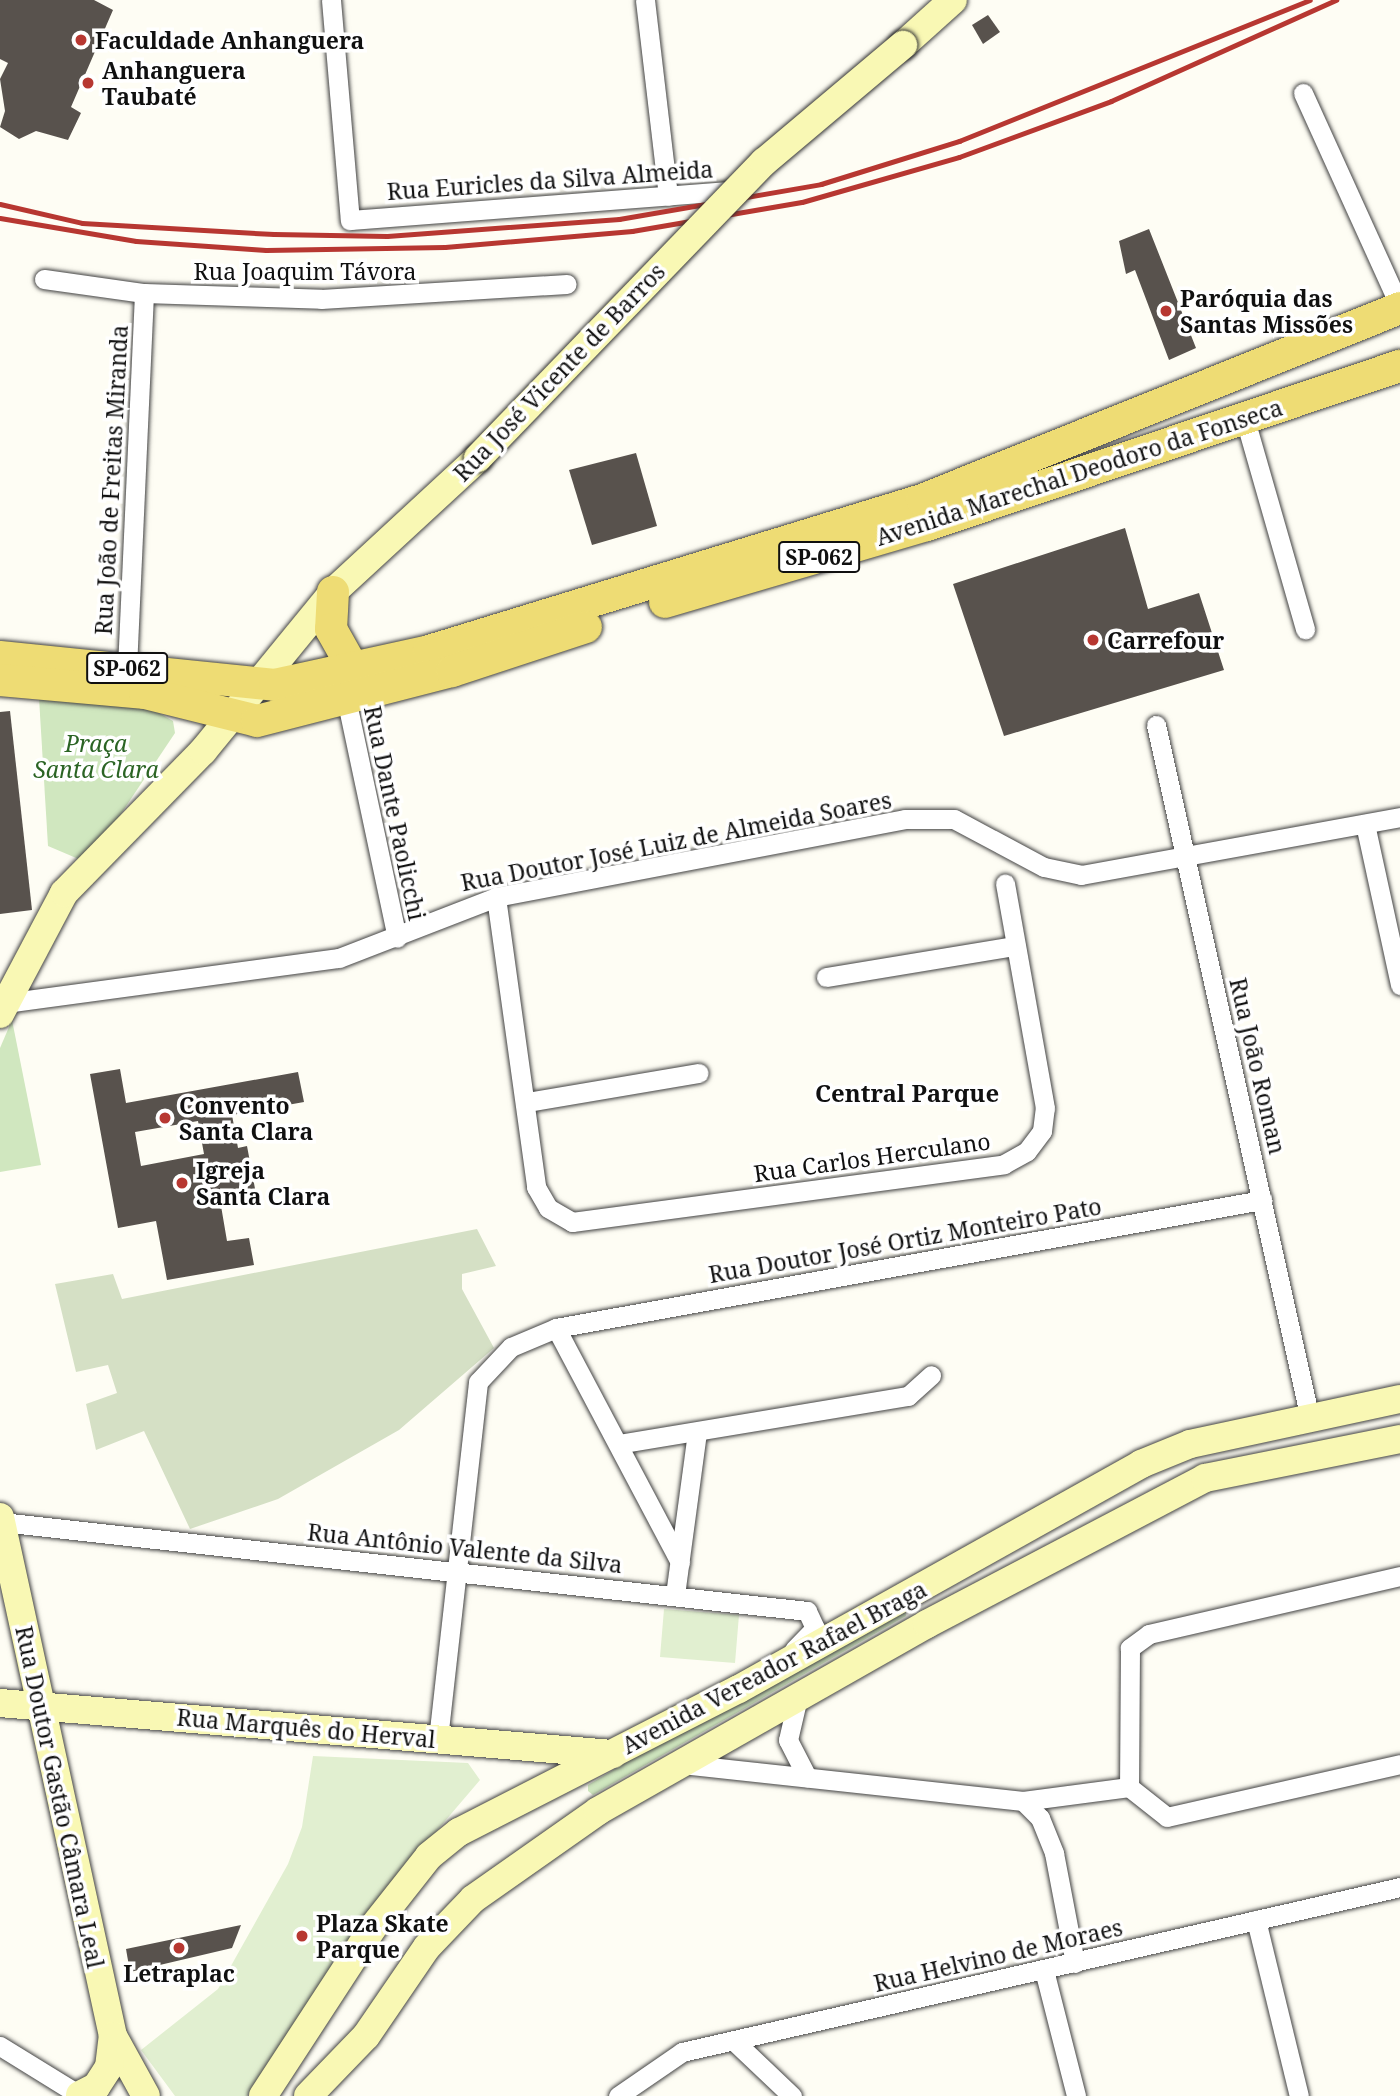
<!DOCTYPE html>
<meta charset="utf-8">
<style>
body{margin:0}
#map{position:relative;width:1400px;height:2096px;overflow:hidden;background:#fefdf4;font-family:"Noto Serif",serif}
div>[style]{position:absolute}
.green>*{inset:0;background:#d0e7bf}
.cemetery>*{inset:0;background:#d5e0c5}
.pitch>*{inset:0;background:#e1efd0}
.building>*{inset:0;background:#58524d}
.roads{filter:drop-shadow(0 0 2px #434343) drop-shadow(0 0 2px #434343)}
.street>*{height:19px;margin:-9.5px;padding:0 9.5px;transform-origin:9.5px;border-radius:9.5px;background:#fff}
.secondary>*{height:28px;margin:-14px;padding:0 14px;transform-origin:14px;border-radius:14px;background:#f9f8b4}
.primary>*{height:32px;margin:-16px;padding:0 16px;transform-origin:16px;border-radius:16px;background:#eedc74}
.rail>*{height:5px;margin:-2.5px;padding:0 2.5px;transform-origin:2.5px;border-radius:2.5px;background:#b73731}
.bridges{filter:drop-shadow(0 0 2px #323232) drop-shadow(0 0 2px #323232)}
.secondary-bridge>*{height:28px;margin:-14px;padding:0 14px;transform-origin:14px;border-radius:14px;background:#f9f8b4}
.dots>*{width:19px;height:19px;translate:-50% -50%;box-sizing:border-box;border:4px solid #fff;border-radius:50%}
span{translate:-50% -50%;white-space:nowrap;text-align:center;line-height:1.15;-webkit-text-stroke:7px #fff;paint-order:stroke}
.shield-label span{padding:2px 5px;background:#fff;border:2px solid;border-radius:5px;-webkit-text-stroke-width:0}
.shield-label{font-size:21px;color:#101010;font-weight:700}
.poi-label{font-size:23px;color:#101010;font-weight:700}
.left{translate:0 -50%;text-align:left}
.street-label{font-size:23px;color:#101010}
.park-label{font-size:23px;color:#2b6424;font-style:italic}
.neighbourhood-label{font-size:24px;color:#101010;font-weight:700}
</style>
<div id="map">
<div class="green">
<i style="clip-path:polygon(39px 698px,152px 709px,173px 721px,175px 733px,88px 863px,48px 846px)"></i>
<i style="clip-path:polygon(12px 1020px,41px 1165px,0 1172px,0 1048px)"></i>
<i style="clip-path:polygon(905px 1608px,906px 1616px,593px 1795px,588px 1791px,588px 1785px,748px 1690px)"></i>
</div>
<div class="cemetery">
<i style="clip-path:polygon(477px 1229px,496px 1266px,462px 1274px,462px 1289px,494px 1348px,399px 1430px,278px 1499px,190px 1529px,144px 1431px,96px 1450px,86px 1404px,117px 1393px,108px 1365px,76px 1372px,55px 1284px,113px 1274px,122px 1299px)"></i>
</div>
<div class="pitch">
<i style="clip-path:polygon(664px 1609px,739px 1615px,735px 1663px,660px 1657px)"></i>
<i style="clip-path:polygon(313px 1756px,468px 1763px,480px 1780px,393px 1882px,247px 2096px,175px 2096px,141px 2050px,218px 1989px,288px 1864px,302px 1827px)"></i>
</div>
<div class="building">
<i style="clip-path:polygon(0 0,94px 0,113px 10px,71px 107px,81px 113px,68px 140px,36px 131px,19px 139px,0 127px,5px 111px,0 79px,8px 63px,0 59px)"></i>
<i style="clip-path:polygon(988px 15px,1000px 32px,983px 44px,972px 25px)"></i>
<i style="clip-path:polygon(1149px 229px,1196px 348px,1169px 360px,1135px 270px,1126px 274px,1119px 241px)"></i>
<i style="clip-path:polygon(636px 453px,657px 526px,592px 545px,569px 470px)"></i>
<i style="clip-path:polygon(1125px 528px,1148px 609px,1199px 593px,1224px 670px,1004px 736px,953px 584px)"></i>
<i style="clip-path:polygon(10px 711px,32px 910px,0 914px,0 712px)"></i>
<i style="clip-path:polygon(evenodd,120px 1069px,126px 1103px,298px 1072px,304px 1102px,232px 1115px,238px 1148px,247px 1146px,256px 1194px,220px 1200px,227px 1241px,249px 1238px,254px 1265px,167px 1280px,156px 1221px,118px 1228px,90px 1074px,120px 1069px,198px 1121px,204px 1154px,141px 1166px,135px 1132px,198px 1121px)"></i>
<i style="clip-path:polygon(241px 1925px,232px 1948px,130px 1972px,126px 1949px)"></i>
</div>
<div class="roads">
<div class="street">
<i style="left:331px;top:0;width:221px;rotate:85.1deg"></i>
<i style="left:350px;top:220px;width:390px;rotate:-4.4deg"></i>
<i style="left:645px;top:0;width:197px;rotate:83.3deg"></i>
<i style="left:1303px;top:93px;width:235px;rotate:65.6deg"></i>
<i style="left:44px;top:279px;width:101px;rotate:8deg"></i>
<i style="left:144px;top:293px;width:177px;rotate:1.9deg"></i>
<i style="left:321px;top:299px;width:246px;rotate:-3.5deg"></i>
<i style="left:1244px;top:416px;width:222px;rotate:74deg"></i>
<i style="left:127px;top:668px;width:375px;rotate:-87.4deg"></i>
<i style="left:346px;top:698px;width:245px;rotate:78deg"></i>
<i style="left:1156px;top:725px;width:711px;rotate:77.49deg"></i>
<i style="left:1365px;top:824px;width:165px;rotate:77.7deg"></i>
<i style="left:496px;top:897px;width:293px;rotate:82.1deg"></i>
<i style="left:536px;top:1187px;width:24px;rotate:60deg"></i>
<i style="left:548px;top:1208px;width:28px;rotate:30deg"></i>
<i style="left:572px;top:1222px;width:436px;rotate:-7.6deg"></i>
<i style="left:1004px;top:1164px;width:26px;rotate:-29deg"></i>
<i style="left:1027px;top:1151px;width:25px;rotate:-53deg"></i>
<i style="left:1042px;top:1131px;width:23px;rotate:-83deg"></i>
<i style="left:1045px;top:1108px;width:228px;rotate:-100.1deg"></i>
<i style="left:826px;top:977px;width:191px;rotate:-9.4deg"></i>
<i style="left:5px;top:1003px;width:337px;rotate:-7.7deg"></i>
<i style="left:339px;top:958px;width:168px;rotate:-21.2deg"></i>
<i style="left:496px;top:897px;width:416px;rotate:-10.8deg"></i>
<i style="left:905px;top:819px;width:49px"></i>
<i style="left:954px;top:819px;width:102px;rotate:28.1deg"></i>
<i style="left:1044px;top:867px;width:38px;rotate:12deg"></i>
<i style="left:1081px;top:875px;width:324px;rotate:-10.3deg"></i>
<i style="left:527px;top:1102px;width:174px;rotate:-9.6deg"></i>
<i style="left:556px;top:1328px;width:265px;rotate:62.1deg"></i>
<i style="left:618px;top:1444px;width:294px;rotate:-9.4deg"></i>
<i style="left:908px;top:1396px;width:31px;rotate:-42deg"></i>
<i style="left:1px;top:1522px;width:811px;rotate:6.3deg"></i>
<i style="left:807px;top:1611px;width:19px;rotate:65deg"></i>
<i style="left:815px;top:1628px;width:30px;rotate:134deg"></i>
<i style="left:1400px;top:1576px;width:258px;rotate:167deg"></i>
<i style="left:1149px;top:1634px;width:24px;rotate:144deg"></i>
<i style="left:1130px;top:1648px;width:139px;rotate:90.4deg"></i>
<i style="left:1129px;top:1787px;width:48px;rotate:38.3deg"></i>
<i style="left:1167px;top:1817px;width:239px;rotate:-12.8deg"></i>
<i style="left:675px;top:1595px;width:164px;rotate:-82.3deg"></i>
<i style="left:798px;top:1697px;width:44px;rotate:103.1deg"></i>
<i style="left:788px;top:1740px;width:42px;rotate:62.8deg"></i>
<i style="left:438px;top:1739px;width:359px;rotate:-83.6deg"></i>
<i style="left:478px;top:1382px;width:48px;rotate:-46.7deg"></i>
<i style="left:511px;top:1347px;width:49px;rotate:-22.9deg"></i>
<i style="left:556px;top:1328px;width:718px;rotate:-10.28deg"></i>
<i style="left:682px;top:1764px;width:343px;rotate:6.2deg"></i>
<i style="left:1023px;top:1801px;width:107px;rotate:-7.5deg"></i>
<i style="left:1023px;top:1801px;width:24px;rotate:45deg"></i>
<i style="left:1040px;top:1818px;width:38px;rotate:68deg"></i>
<i style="left:1054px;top:1853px;width:112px;rotate:79.2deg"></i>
<i style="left:1256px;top:1920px;width:181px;rotate:76.3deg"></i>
<i style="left:1044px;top:1970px;width:130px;rotate:75.7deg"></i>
<i style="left:734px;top:2041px;width:80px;rotate:43.5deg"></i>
<i style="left:0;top:2046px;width:95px;rotate:31.7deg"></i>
<i style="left:618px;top:2096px;width:78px;rotate:-34.5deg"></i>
<i style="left:682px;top:2052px;width:737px;rotate:-12.94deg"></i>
</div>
<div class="secondary">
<i style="left:903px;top:45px;width:67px;rotate:-42deg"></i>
<i style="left:0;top:1014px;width:137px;rotate:-62.1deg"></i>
<i style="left:64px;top:893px;width:199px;rotate:-45.6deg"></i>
<i style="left:203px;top:751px;width:205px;rotate:-50.7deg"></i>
<i style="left:333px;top:592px;width:197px;rotate:-42.7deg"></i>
<i style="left:0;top:1517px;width:531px;rotate:77.72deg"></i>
<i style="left:113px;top:2036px;width:68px;rotate:61.2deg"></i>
<i style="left:0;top:1703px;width:615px;rotate:4.76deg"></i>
<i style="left:80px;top:2095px;width:18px;rotate:-27deg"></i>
<i style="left:96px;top:2087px;width:24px;rotate:-57deg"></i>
<i style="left:109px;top:2067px;width:31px;rotate:-83deg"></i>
<i style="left:263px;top:2096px;width:202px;rotate:-56.9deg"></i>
<i style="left:373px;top:1927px;width:90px;rotate:-51.7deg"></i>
<i style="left:429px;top:1856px;width:38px;rotate:-39deg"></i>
<i style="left:459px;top:1832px;width:314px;rotate:-27.1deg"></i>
<i style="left:739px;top:1689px;width:461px;rotate:-29.2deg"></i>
<i style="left:1141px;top:1464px;width:53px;rotate:-22.2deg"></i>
<i style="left:1190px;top:1444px;width:215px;rotate:-12.1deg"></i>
<i style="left:308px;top:2096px;width:83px;rotate:-46deg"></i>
<i style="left:366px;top:2036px;width:108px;rotate:-55.6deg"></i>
<i style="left:427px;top:1947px;width:66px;rotate:-46.2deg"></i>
<i style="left:473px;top:1899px;width:153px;rotate:-35.1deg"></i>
<i style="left:598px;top:1811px;width:378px;rotate:-29.6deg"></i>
<i style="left:927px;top:1624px;width:314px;rotate:-27.7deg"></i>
<i style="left:1205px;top:1478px;width:199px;rotate:-11.3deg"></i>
</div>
<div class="primary">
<i style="left:333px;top:592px;width:37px;rotate:93deg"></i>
<i style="left:331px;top:629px;width:47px;rotate:60.7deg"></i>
<i style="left:354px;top:670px;width:17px;rotate:107deg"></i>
<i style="left:665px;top:602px;width:273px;rotate:-16.4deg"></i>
<i style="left:927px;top:525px;width:499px;rotate:-18.6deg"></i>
<i style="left:0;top:657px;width:276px;rotate:5.8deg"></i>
<i style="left:275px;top:685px;width:158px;rotate:-12.4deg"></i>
<i style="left:429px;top:651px;width:516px;rotate:-17.03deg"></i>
<i style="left:922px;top:500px;width:515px;rotate:-21.88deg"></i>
<i style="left:0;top:680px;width:146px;rotate:5.1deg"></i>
<i style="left:145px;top:693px;width:115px;rotate:14deg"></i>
<i style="left:257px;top:721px;width:201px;rotate:-14.4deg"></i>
<i style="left:452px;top:671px;width:141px;rotate:-18.2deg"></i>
</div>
</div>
<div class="rail">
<i style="left:0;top:204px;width:84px;rotate:13deg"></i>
<i style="left:82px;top:223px;width:192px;rotate:3.3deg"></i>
<i style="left:274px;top:234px;width:113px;rotate:1deg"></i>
<i style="left:387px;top:236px;width:233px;rotate:-4.2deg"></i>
<i style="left:619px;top:219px;width:205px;rotate:-9.8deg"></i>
<i style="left:821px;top:184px;width:145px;rotate:-17.3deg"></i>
<i style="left:959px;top:141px;width:378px;rotate:-21.9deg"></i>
<i style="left:0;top:218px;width:138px;rotate:9.6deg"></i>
<i style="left:136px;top:241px;width:130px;rotate:4deg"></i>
<i style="left:266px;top:250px;width:179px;rotate:-1deg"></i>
<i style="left:445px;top:247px;width:188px;rotate:-4.9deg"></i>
<i style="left:632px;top:231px;width:172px;rotate:-9.7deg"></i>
<i style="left:802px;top:202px;width:163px;rotate:-16deg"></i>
<i style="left:959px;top:157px;width:162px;rotate:-20.2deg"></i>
<i style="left:1111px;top:101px;width:247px;rotate:-24.2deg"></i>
</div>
<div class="bridges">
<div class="secondary-bridge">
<i style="left:478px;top:458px;width:412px;rotate:-46deg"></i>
<i style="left:764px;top:162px;width:182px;rotate:-40.1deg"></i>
</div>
</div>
<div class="dots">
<i style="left:81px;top:40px;background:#b73731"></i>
<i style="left:88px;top:83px;background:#b73731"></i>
<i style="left:1166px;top:311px;background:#b73731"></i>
<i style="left:1093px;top:640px;background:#b73731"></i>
<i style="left:165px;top:1118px;background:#b73731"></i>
<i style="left:182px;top:1183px;background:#b73731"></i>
<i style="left:302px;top:1936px;background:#b73731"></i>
<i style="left:179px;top:1948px;background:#b73731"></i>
</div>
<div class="shield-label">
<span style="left:819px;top:557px">SP-062</span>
<span style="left:127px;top:668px">SP-062</span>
</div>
<div class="poi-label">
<span class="left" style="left:95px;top:40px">Faculdade Anhanguera</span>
<span class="left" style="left:102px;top:83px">Anhanguera<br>Taubaté</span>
<span class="left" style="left:1180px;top:311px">Paróquia das<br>Santas Missões</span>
<span class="left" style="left:1107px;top:640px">Carrefour</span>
<span class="left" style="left:179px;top:1118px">Convento<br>Santa Clara</span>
<span class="left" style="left:196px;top:1183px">Igreja<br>Santa Clara</span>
<span class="left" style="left:316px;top:1936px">Plaza Skate<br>Parque</span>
<span style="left:179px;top:1973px">Letraplac</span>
</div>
<div class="street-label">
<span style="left:550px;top:180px;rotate:-4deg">Rua Euricles da Silva Almeida</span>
<span style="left:305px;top:271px">Rua Joaquim Távora</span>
<span style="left:559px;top:372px;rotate:-46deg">Rua José Vicente de Barros</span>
<span style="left:1079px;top:472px;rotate:-18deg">Avenida Marechal Deodoro da Fonseca</span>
<span style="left:111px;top:480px;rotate:-87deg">Rua João de Freitas Miranda</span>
<span style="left:395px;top:813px;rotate:78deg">Rua Dante Paolicchi</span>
<span style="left:676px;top:841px;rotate:-11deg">Rua Doutor José Luiz de Almeida Soares</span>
<span style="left:1258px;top:1066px;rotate:77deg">Rua João Roman</span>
<span style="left:872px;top:1157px;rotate:-8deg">Rua Carlos Herculano</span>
<span style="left:905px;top:1240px;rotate:-10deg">Rua Doutor José Ortiz Monteiro Pato</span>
<span style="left:465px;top:1548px;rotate:6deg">Rua Antônio Valente da Silva</span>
<span style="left:774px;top:1667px;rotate:-28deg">Avenida Vereador Rafael Braga</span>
<span style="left:306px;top:1728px;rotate:5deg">Rua Marquês do Herval</span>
<span style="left:60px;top:1797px;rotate:78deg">Rua Doutor Gastão Câmara Leal</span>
<span style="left:998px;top:1955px;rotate:-13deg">Rua Helvino de Moraes</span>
</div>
<div class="park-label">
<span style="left:96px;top:756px">Praça<br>Santa Clara</span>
</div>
<div class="neighbourhood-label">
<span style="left:907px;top:1093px">Central Parque</span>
</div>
</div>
